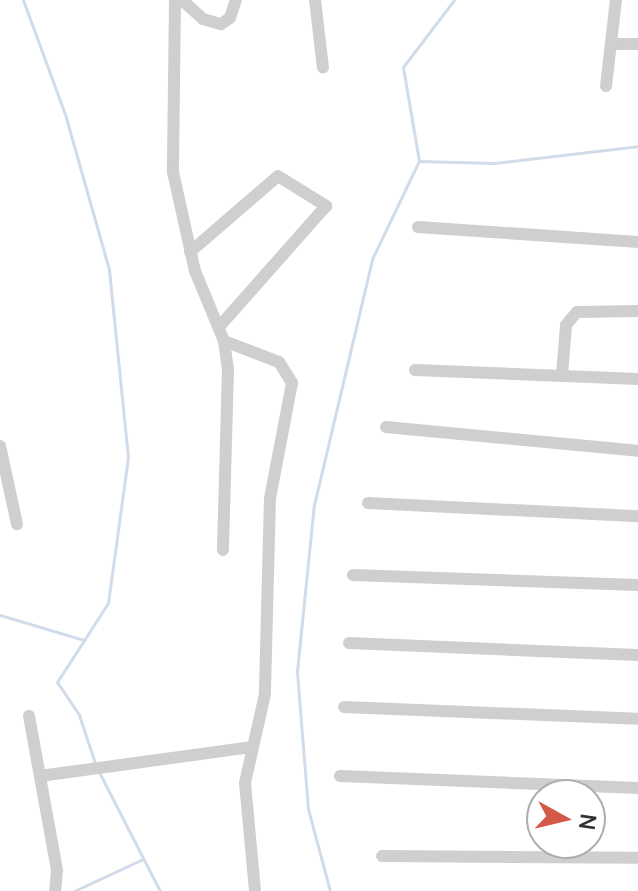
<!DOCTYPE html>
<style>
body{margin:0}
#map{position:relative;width:638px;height:891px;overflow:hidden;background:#fff;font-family:Manrope,sans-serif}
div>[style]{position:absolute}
.stream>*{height:3px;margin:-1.5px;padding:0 1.5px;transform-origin:1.5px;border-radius:1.5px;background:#d1dcea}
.minor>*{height:12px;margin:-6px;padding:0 6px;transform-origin:6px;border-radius:6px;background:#cfcfcf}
span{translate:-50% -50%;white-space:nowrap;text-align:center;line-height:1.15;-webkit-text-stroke:8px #fff;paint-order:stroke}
.north{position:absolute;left:526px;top:779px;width:80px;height:80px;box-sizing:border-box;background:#fff;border:2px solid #adadad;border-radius:50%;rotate:98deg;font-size:22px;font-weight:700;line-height:32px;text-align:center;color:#323232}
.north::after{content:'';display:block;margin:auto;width:28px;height:36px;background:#d45949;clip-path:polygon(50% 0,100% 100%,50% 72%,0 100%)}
</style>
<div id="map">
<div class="stream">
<i style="left:23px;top:0;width:121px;rotate:69.8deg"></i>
<i style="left:65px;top:114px;width:162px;rotate:74.2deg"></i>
<i style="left:109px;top:270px;width:188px;rotate:84.2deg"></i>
<i style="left:128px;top:457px;width:147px;rotate:97.8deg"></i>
<i style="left:108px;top:603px;width:94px;rotate:122.8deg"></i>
<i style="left:57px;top:682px;width:40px;rotate:56deg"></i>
<i style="left:79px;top:715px;width:51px;rotate:71.6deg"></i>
<i style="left:419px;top:161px;width:75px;rotate:1.5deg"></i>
<i style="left:494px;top:163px;width:145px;rotate:-6.7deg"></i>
<i style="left:0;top:615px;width:88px;rotate:16.6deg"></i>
<i style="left:98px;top:770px;width:136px;rotate:62.9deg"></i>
<i style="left:74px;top:891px;width:76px;rotate:-24.9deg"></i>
<i style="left:330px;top:891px;width:85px;rotate:-105deg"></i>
<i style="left:308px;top:809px;width:138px;rotate:-94.6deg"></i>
<i style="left:297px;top:671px;width:167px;rotate:-84.2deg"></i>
<i style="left:314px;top:505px;width:253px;rotate:-76.7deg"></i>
<i style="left:372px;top:259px;width:109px;rotate:-64.4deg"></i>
<i style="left:419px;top:161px;width:95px;rotate:-99.7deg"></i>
<i style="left:403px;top:67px;width:84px;rotate:-52.7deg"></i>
</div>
<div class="minor">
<i style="left:175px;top:0;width:172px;rotate:90.7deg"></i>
<i style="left:173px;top:172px;width:101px;rotate:77.5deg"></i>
<i style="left:195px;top:271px;width:76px;rotate:67.5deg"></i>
<i style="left:224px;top:341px;width:28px;rotate:82deg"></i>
<i style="left:228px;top:369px;width:181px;rotate:91.6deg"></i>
<i style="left:182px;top:0;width:28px;rotate:42deg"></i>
<i style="left:203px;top:19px;width:19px;rotate:16deg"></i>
<i style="left:221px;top:24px;width:11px;rotate:-34deg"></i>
<i style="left:230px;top:18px;width:19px;rotate:-72deg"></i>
<i style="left:315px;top:0;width:68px;rotate:83.3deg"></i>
<i style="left:613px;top:44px;width:25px"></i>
<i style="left:606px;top:86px;width:87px;rotate:-83.4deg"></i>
<i style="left:418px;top:227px;width:221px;rotate:3.9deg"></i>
<i style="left:190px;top:252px;width:116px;rotate:-40.8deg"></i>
<i style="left:278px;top:176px;width:57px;rotate:32deg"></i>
<i style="left:326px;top:206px;width:162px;rotate:131.5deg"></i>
<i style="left:224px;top:341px;width:59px;rotate:20.9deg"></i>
<i style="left:279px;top:362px;width:25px;rotate:58deg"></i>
<i style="left:292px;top:383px;width:117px;rotate:100.8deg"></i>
<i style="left:270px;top:498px;width:196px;rotate:91.5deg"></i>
<i style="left:265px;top:694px;width:91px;rotate:102.7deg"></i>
<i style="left:245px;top:783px;width:108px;rotate:84.7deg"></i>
<i style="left:415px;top:370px;width:223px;rotate:2.3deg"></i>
<i style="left:562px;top:375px;width:50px;rotate:-85.4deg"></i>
<i style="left:566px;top:325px;width:17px;rotate:-50deg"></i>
<i style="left:577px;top:312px;width:61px;rotate:-0.9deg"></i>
<i style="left:386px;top:427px;width:253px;rotate:5.4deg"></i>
<i style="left:0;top:446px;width:80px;rotate:77.7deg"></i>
<i style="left:368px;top:503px;width:270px;rotate:2.8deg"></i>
<i style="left:353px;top:575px;width:285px;rotate:2deg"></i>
<i style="left:349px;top:643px;width:289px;rotate:2.4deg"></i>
<i style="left:344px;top:707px;width:294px;rotate:2.3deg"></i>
<i style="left:29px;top:716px;width:157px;rotate:79.7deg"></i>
<i style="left:57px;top:870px;width:21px;rotate:95deg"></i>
<i style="left:40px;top:776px;width:213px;rotate:-7.8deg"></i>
<i style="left:340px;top:776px;width:298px;rotate:2.3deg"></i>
<i style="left:382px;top:856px;width:256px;rotate:0.4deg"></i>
</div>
<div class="north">N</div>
</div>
